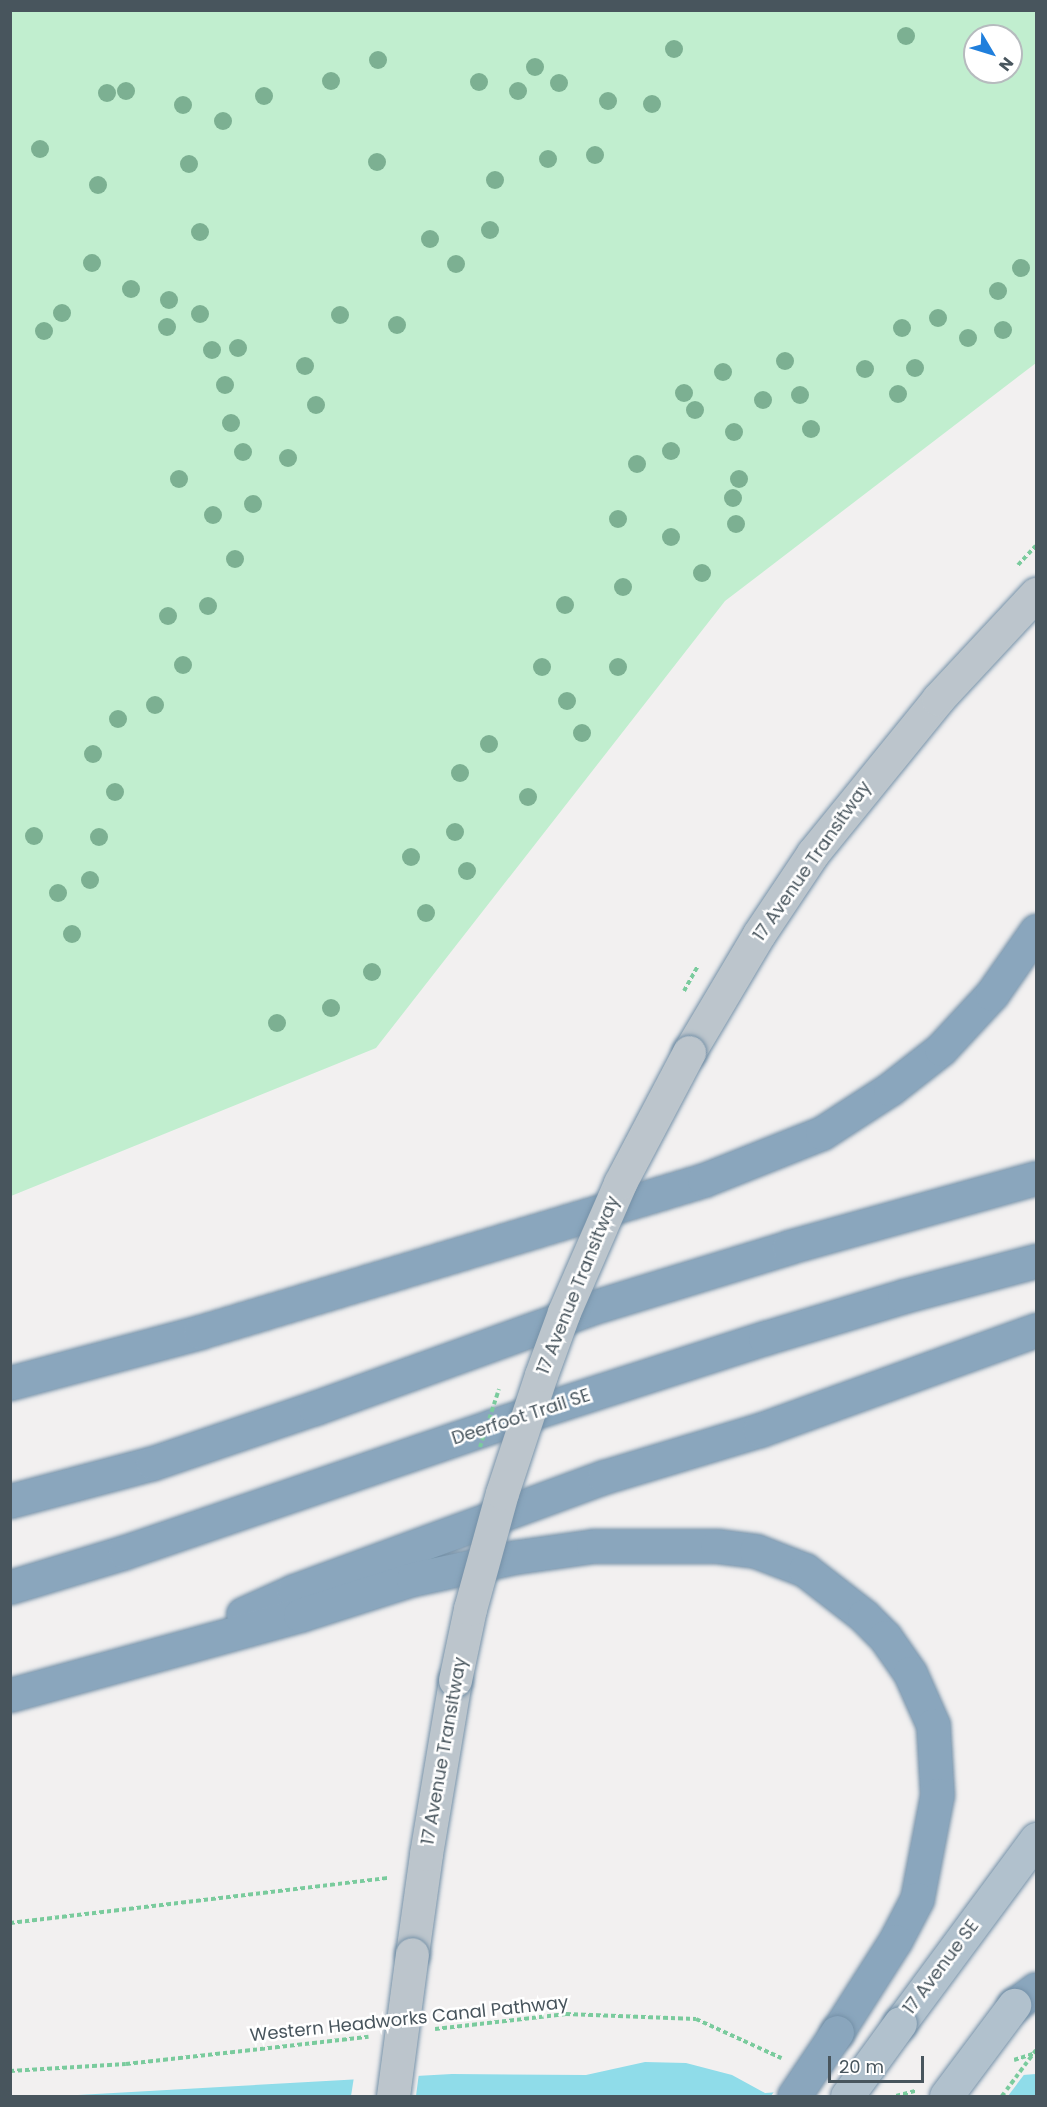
<!DOCTYPE html>
<style>
body{margin:0}
#map{position:relative;width:1047px;height:2107px;overflow:hidden;background:#f2f0f0;font-family:Poppins,sans-serif}
div>[style]{position:absolute}
.green>*{inset:0;background:#c1eecf}
.water>*{inset:0;background:#8fdce9}
.pier>*{inset:0;background:#f2f0f0}
.path>*{height:4px;margin-top:-2px;transform-origin:0;background:repeating-linear-gradient(90deg,#7acb9d 0 4.5px,transparent 0 7.5px)}
.roads{filter:drop-shadow(0 0 2px #7591a8) drop-shadow(0 0 2px #7591a8)}
.minor>*{height:33px;margin:-16.5px;padding:0 16.5px;transform-origin:16.5px;border-radius:16.5px;background:#bcc5cc}
.major>*{height:33px;margin:-16.5px;padding:0 16.5px;transform-origin:16.5px;border-radius:16.5px;background:#b1c1cd}
.highway>*{height:33px;margin:-16.5px;padding:0 16.5px;transform-origin:16.5px;border-radius:16.5px;background:#8aa6bd}
.path-bridge>*{height:4px;margin-top:-2px;transform-origin:0;background:repeating-linear-gradient(90deg,#7acb9d 0 4.5px,transparent 0 7.5px)}
.bridges{filter:drop-shadow(0 0 2px #7591a8) drop-shadow(0 0 2px #7591a8)}
.minor-bridge>*{height:33px;margin:-16.5px;padding:0 16.5px;transform-origin:16.5px;border-radius:16.5px;background:#bcc5cc}
.major-bridge>*{height:33px;margin:-16.5px;padding:0 16.5px;transform-origin:16.5px;border-radius:16.5px;background:#b1c1cd}
.highway-bridge>*{height:33px;margin:-16.5px;padding:0 16.5px;transform-origin:16.5px;border-radius:16.5px;background:#8aa6bd}
.trees>*{width:18px;height:18px;margin:-9px;border-radius:50%;background:#7cb092}
span{translate:-50% -50%;white-space:nowrap;text-align:center;line-height:1.15;-webkit-text-stroke:5px #fff;paint-order:stroke}
.street-label{font-size:18px;color:#48555d}
.frame{position:absolute;inset:0;border:12px solid #48555d;pointer-events:none}
.north{position:absolute;left:963px;top:24px;width:60px;height:60px;box-sizing:border-box;background:#fff;border:2px solid #b6bbbe;border-radius:50%;rotate:128deg;font-size:16px;font-weight:700;line-height:24px;text-align:center;color:#48555d}
.north::after{content:'';display:block;margin:auto;width:21px;height:27px;background:#207fdc;clip-path:polygon(50% 0,100% 100%,50% 72%,0 100%)}
.scale{position:absolute;left:828px;top:2056px;width:96px;height:27px;box-sizing:border-box;border:3px solid #48555d;border-top:0;padding-left:8px;font-size:18px;line-height:21px;white-space:nowrap;color:#48555d;-webkit-text-stroke:4px #fff;paint-order:stroke}
</style>
<div id="map">
<div class="green">
<i style="clip-path:polygon(evenodd,11px 10px,1036px 11px,1036px 363px,725px 601px,376px 1048px,11px 1196px,11px 10px,975px 36px,1011px 36px,1011px 72px,975px 72px,975px 36px)"></i>
</div>
<div class="water">
<i style="clip-path:polygon(645px 2062px,686px 2063px,732px 2075px,765px 2093px,1036px 2074px,1036px 2096px,60px 2096px,452px 2074px,586px 2075px)"></i>
</div>
<div class="pier">
<i style="clip-path:polygon(1026px 2072px,1008px 2096px,771px 2096px,776px 2089px)"></i>
<i style="clip-path:polygon(419px 2073px,416px 2096px,351px 2096px,354px 2077px)"></i>
</div>
<div class="path">
<i style="left:1018px;top:565px;width:26px;rotate:-47deg"></i>
<i style="left:684px;top:991px;width:29px;rotate:-61deg"></i>
<i style="left:10px;top:1923px;width:381px;rotate:-6.8deg"></i>
<i style="left:435px;top:2029px;width:132px;rotate:-6.5deg"></i>
<i style="left:566px;top:2014px;width:130px;rotate:2.2deg"></i>
<i style="left:696px;top:2019px;width:94px;rotate:24.6deg"></i>
<i style="left:1014px;top:2060px;width:23px;rotate:-18deg"></i>
<i style="left:10px;top:2071px;width:116px;rotate:-3.5deg"></i>
<i style="left:126px;top:2064px;width:244px;rotate:-6.4deg"></i>
<i style="left:896px;top:2096px;width:20px;rotate:-15deg"></i>
</div>
<div class="roads">
<div class="minor">
<i style="left:689px;top:1052px;width:137px;rotate:-59.3deg"></i>
<i style="left:759px;top:934px;width:97px;rotate:-56.3deg"></i>
<i style="left:813px;top:853px;width:198px;rotate:-50.9deg"></i>
<i style="left:938px;top:699px;width:144px;rotate:-47deg"></i>
<i style="left:412px;top:1954px;width:101px;rotate:-82deg"></i>
<i style="left:426px;top:1854px;width:176px;rotate:-80.5deg"></i>
</div>
<div class="major">
<i style="left:900px;top:2023px;width:229px;rotate:-53.5deg"></i>
</div>
<div class="highway">
<i style="left:10px;top:1383px;width:197px;rotate:-15deg"></i>
<i style="left:200px;top:1332px;width:526px;rotate:-16.78deg"></i>
<i style="left:704px;top:1180px;width:127px;rotate:-21.7deg"></i>
<i style="left:822px;top:1133px;width:81px;rotate:-32.9deg"></i>
<i style="left:890px;top:1089px;width:65px;rotate:-38.1deg"></i>
<i style="left:941px;top:1049px;width:75px;rotate:-47.2deg"></i>
<i style="left:992px;top:994px;width:77px;rotate:-55.1deg"></i>
<i style="left:10px;top:1501px;width:148px;rotate:-14.9deg"></i>
<i style="left:153px;top:1463px;width:171px;rotate:-18.8deg"></i>
<i style="left:315px;top:1408px;width:290px;rotate:-19.9deg"></i>
<i style="left:588px;top:1309px;width:210px;rotate:-17.1deg"></i>
<i style="left:789px;top:1247px;width:256px;rotate:-15.6deg"></i>
<i style="left:10px;top:1587px;width:120px;rotate:-16.9deg"></i>
<i style="left:125px;top:1552px;width:388px;rotate:-18.9deg"></i>
<i style="left:492px;top:1426px;width:287px;rotate:-17.9deg"></i>
<i style="left:765px;top:1338px;width:145px;rotate:-16.8deg"></i>
<i style="left:904px;top:1296px;width:137px;rotate:-14.9deg"></i>
<i style="left:243px;top:1614px;width:56px;rotate:-24.3deg"></i>
<i style="left:294px;top:1591px;width:330px;rotate:-20.2deg"></i>
<i style="left:604px;top:1477px;width:163px;rotate:-16.8deg"></i>
<i style="left:760px;top:1430px;width:294px;rotate:-19.9deg"></i>
<i style="left:10px;top:1695px;width:301px;rotate:-15.4deg"></i>
<i style="left:300px;top:1615px;width:119px;rotate:-17.7deg"></i>
<i style="left:413px;top:1579px;width:105px;rotate:-12.1deg"></i>
<i style="left:516px;top:1557px;width:78px;rotate:-8.1deg"></i>
<i style="left:593px;top:1546px;width:124px"></i>
<i style="left:717px;top:1546px;width:39px;rotate:7deg"></i>
<i style="left:756px;top:1551px;width:53px;rotate:21.2deg"></i>
<i style="left:805px;top:1570px;width:75px;rotate:37.9deg"></i>
<i style="left:864px;top:1616px;width:30px;rotate:45deg"></i>
<i style="left:885px;top:1637px;width:44px;rotate:55.2deg"></i>
<i style="left:910px;top:1673px;width:57px;rotate:66.1deg"></i>
<i style="left:933px;top:1725px;width:70px;rotate:86.7deg"></i>
<i style="left:937px;top:1795px;width:106px;rotate:100.9deg"></i>
<i style="left:917px;top:1899px;width:47px;rotate:117.6deg"></i>
<i style="left:895px;top:1941px;width:108px;rotate:122.5deg"></i>
<i style="left:1014px;top:2005px;width:27px;rotate:-36deg"></i>
</div>
</div>
<div class="path-bridge">
<i style="left:480px;top:1447px;width:61px;rotate:-71.9deg"></i>
<i style="left:1002px;top:2096px;width:57px;rotate:-53.5deg"></i>
</div>
<div class="bridges">
<div class="minor-bridge">
<i style="left:455px;top:1680px;width:73px;rotate:-78.1deg"></i>
<i style="left:470px;top:1609px;width:120px;rotate:-74.6deg"></i>
<i style="left:502px;top:1493px;width:124px;rotate:-71.7deg"></i>
<i style="left:541px;top:1375px;width:67px;rotate:-69.9deg"></i>
<i style="left:564px;top:1312px;width:141px;rotate:-66.5deg"></i>
<i style="left:620px;top:1183px;width:148px;rotate:-62.2deg"></i>
<i style="left:393px;top:2096px;width:143px;rotate:-82.4deg"></i>
</div>
<div class="major-bridge">
<i style="left:847px;top:2096px;width:90px;rotate:-54deg"></i>
<i style="left:946px;top:2096px;width:114px;rotate:-53.2deg"></i>
</div>
<div class="highway-bridge">
<i style="left:794px;top:2096px;width:77px;rotate:-56.1deg"></i>
</div>
</div>
<div class="trees">
<i style="left:906px;top:36px"></i>
<i style="left:674px;top:49px"></i>
<i style="left:378px;top:60px"></i>
<i style="left:535px;top:67px"></i>
<i style="left:331px;top:81px"></i>
<i style="left:479px;top:82px"></i>
<i style="left:559px;top:83px"></i>
<i style="left:126px;top:91px"></i>
<i style="left:518px;top:91px"></i>
<i style="left:107px;top:93px"></i>
<i style="left:264px;top:96px"></i>
<i style="left:608px;top:101px"></i>
<i style="left:652px;top:104px"></i>
<i style="left:183px;top:105px"></i>
<i style="left:223px;top:121px"></i>
<i style="left:40px;top:149px"></i>
<i style="left:595px;top:155px"></i>
<i style="left:548px;top:159px"></i>
<i style="left:377px;top:162px"></i>
<i style="left:189px;top:164px"></i>
<i style="left:495px;top:180px"></i>
<i style="left:98px;top:185px"></i>
<i style="left:490px;top:230px"></i>
<i style="left:200px;top:232px"></i>
<i style="left:430px;top:239px"></i>
<i style="left:92px;top:263px"></i>
<i style="left:456px;top:264px"></i>
<i style="left:1021px;top:268px"></i>
<i style="left:131px;top:289px"></i>
<i style="left:998px;top:291px"></i>
<i style="left:169px;top:300px"></i>
<i style="left:62px;top:313px"></i>
<i style="left:200px;top:314px"></i>
<i style="left:340px;top:315px"></i>
<i style="left:938px;top:318px"></i>
<i style="left:397px;top:325px"></i>
<i style="left:167px;top:327px"></i>
<i style="left:902px;top:328px"></i>
<i style="left:1003px;top:330px"></i>
<i style="left:44px;top:331px"></i>
<i style="left:968px;top:338px"></i>
<i style="left:238px;top:348px"></i>
<i style="left:212px;top:350px"></i>
<i style="left:785px;top:361px"></i>
<i style="left:305px;top:366px"></i>
<i style="left:915px;top:368px"></i>
<i style="left:865px;top:369px"></i>
<i style="left:723px;top:372px"></i>
<i style="left:225px;top:385px"></i>
<i style="left:684px;top:393px"></i>
<i style="left:898px;top:394px"></i>
<i style="left:800px;top:395px"></i>
<i style="left:763px;top:400px"></i>
<i style="left:316px;top:405px"></i>
<i style="left:695px;top:410px"></i>
<i style="left:231px;top:423px"></i>
<i style="left:811px;top:429px"></i>
<i style="left:734px;top:432px"></i>
<i style="left:671px;top:451px"></i>
<i style="left:243px;top:452px"></i>
<i style="left:288px;top:458px"></i>
<i style="left:637px;top:464px"></i>
<i style="left:179px;top:479px"></i>
<i style="left:739px;top:479px"></i>
<i style="left:733px;top:498px"></i>
<i style="left:253px;top:504px"></i>
<i style="left:213px;top:515px"></i>
<i style="left:618px;top:519px"></i>
<i style="left:736px;top:524px"></i>
<i style="left:671px;top:537px"></i>
<i style="left:235px;top:559px"></i>
<i style="left:702px;top:573px"></i>
<i style="left:623px;top:587px"></i>
<i style="left:565px;top:605px"></i>
<i style="left:208px;top:606px"></i>
<i style="left:168px;top:616px"></i>
<i style="left:183px;top:665px"></i>
<i style="left:542px;top:667px"></i>
<i style="left:618px;top:667px"></i>
<i style="left:567px;top:701px"></i>
<i style="left:155px;top:705px"></i>
<i style="left:118px;top:719px"></i>
<i style="left:582px;top:733px"></i>
<i style="left:489px;top:744px"></i>
<i style="left:93px;top:754px"></i>
<i style="left:460px;top:773px"></i>
<i style="left:115px;top:792px"></i>
<i style="left:528px;top:797px"></i>
<i style="left:455px;top:832px"></i>
<i style="left:34px;top:836px"></i>
<i style="left:99px;top:837px"></i>
<i style="left:411px;top:857px"></i>
<i style="left:467px;top:871px"></i>
<i style="left:90px;top:880px"></i>
<i style="left:58px;top:893px"></i>
<i style="left:426px;top:913px"></i>
<i style="left:72px;top:934px"></i>
<i style="left:372px;top:972px"></i>
<i style="left:331px;top:1008px"></i>
<i style="left:277px;top:1023px"></i>
</div>
<div class="street-label">
<span style="left:812px;top:861px;rotate:-55deg">17 Avenue Transitway</span>
<span style="left:578px;top:1285px;rotate:-68deg">17 Avenue Transitway</span>
<span style="left:521px;top:1417px;rotate:-18deg">Deerfoot Trail SE</span>
<span style="left:444px;top:1751px;rotate:-80deg">17 Avenue Transitway</span>
<span style="left:941px;top:1967px;rotate:-53deg">17 Avenue SE</span>
<span style="left:409px;top:2019px;rotate:-6deg">Western Headworks Canal Pathway</span>
</div>
<div class="frame"></div>
<div class="north">N</div>
<div class="scale">20 m</div>
</div>
